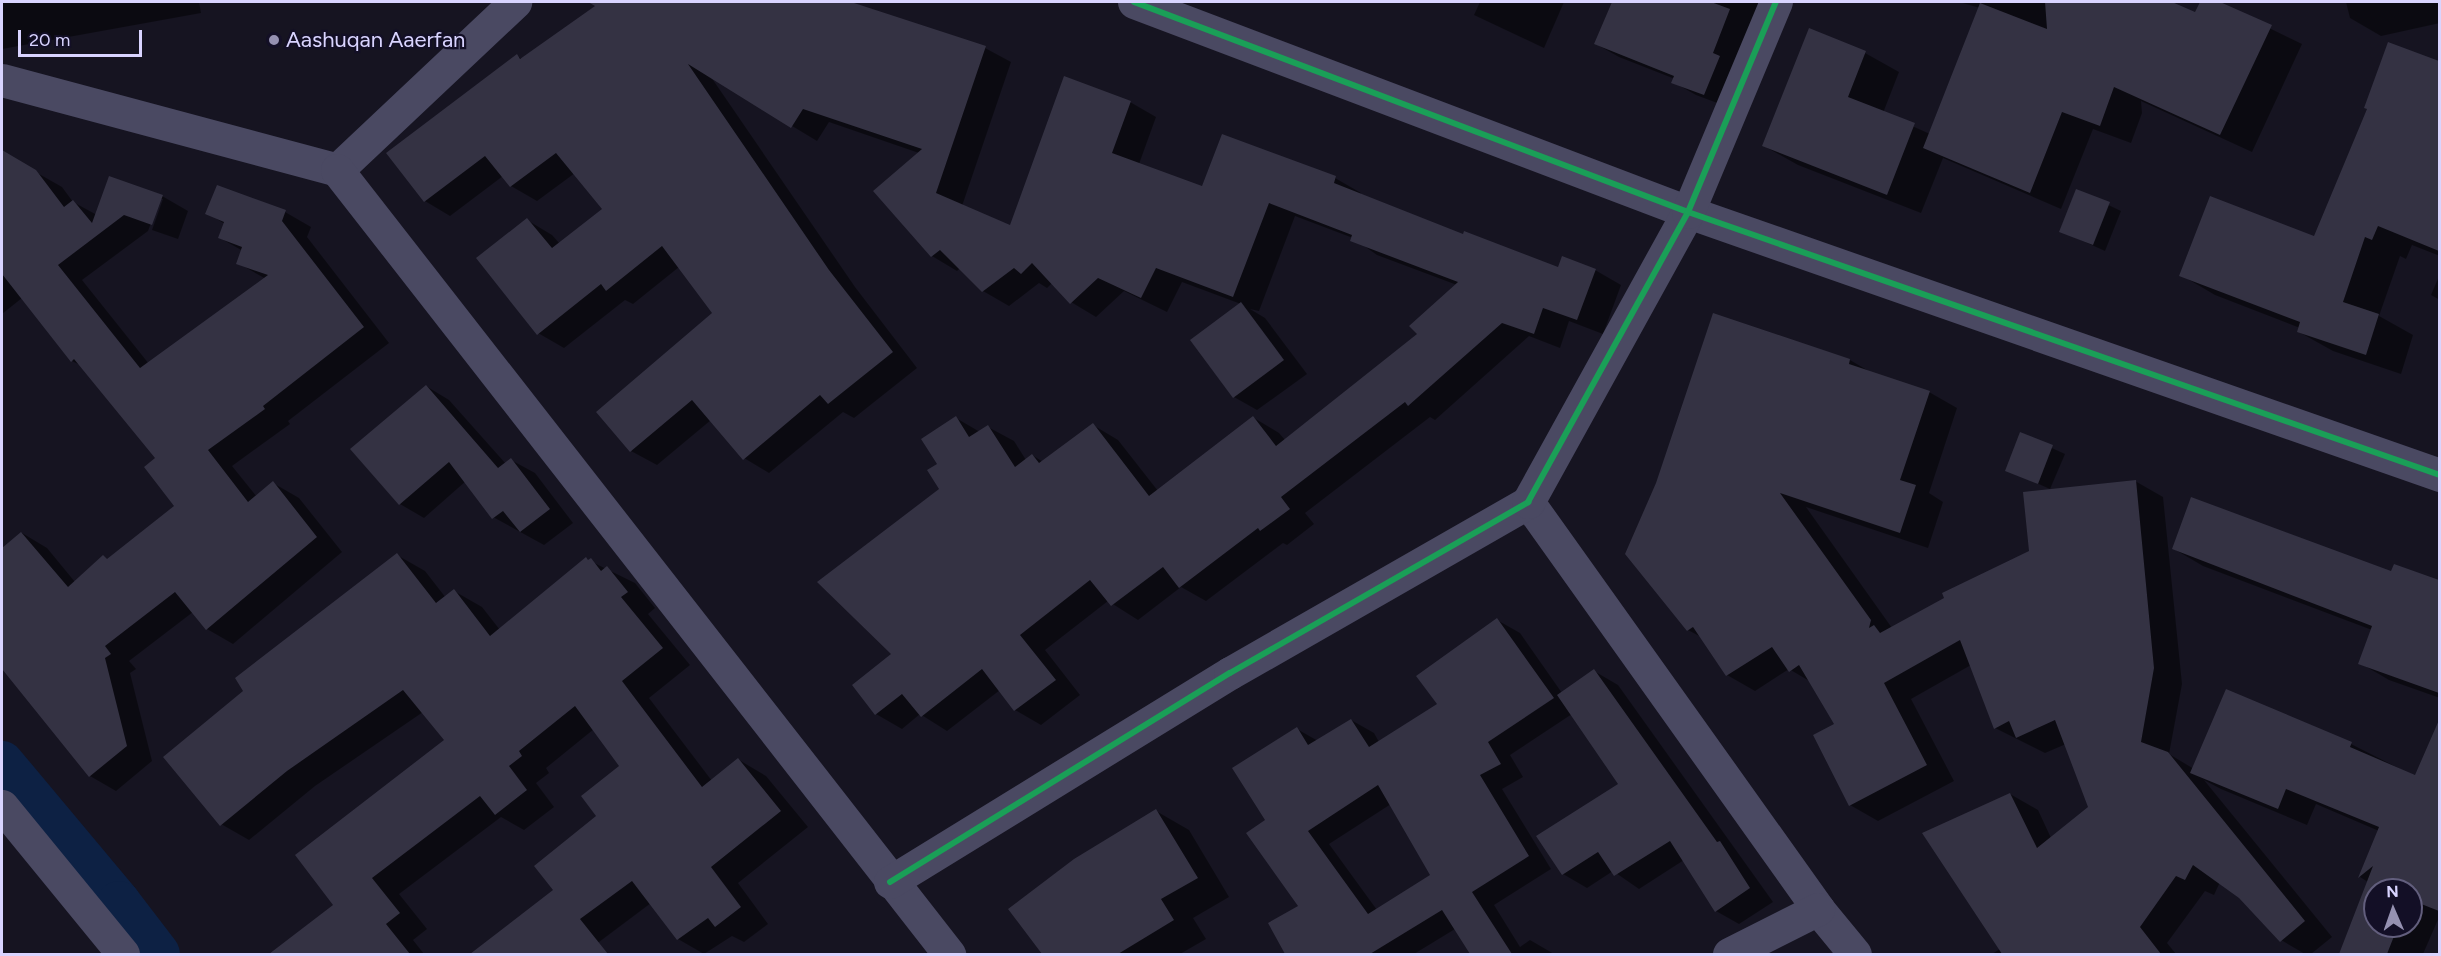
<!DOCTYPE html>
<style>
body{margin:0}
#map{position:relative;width:2441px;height:956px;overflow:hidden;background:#161421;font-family:Figtree,sans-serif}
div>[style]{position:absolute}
.shadow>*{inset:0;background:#0007}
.canal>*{height:44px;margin:-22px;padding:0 22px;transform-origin:22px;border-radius:22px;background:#0d2144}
.building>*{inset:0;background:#343243}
.minor>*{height:33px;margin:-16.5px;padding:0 16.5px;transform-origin:16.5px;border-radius:16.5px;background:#4a4962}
.cycleway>*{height:6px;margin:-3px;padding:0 3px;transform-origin:3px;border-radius:3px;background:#1a9f57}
.dots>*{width:16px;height:16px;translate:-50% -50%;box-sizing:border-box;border:3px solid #130f26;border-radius:50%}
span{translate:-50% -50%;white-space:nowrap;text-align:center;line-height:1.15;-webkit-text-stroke:4.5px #130f26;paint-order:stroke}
.poi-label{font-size:22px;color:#d9d4ff}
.left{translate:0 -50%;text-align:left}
.frame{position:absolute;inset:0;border:3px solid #d9d4ff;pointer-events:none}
.north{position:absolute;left:2363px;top:878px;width:60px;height:60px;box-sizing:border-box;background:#130f26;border:2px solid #625e7d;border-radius:50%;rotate:358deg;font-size:16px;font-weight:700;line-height:24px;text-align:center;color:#d9d4ff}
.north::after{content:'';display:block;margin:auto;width:21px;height:27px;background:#9591b1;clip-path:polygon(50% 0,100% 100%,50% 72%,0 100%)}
.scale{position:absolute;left:18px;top:30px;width:124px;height:27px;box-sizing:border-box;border:3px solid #d9d4ff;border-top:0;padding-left:8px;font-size:18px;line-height:21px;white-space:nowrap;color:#d9d4ff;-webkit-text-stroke:4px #130f26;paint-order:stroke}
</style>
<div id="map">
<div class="shadow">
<i style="clip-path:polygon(2px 2px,199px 2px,201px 13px,2px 49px)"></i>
<i style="clip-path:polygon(604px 2px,826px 2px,870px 28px,985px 48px,1011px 62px,962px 206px,1011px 227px,1130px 102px,1156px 117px,1139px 164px,1203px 188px,1335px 178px,1361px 193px,1360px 195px,1464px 236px,1559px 268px,1595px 270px,1621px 285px,1603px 334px,1569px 321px,1560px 348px,1529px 336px,1435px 420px,1430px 417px,1305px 513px,1314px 524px,1287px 545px,1283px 543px,1206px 601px,1181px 587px,1138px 620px,1108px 601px,1045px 650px,1080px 695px,1041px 725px,1015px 710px,1000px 690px,947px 731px,920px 714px,902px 729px,876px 714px,941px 489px,939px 464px,956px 418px,980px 432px,988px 427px,1014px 441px,1026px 460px,1032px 455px,1043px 462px,1093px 425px,1118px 440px,1158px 491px,1254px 418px,1279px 433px,1285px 440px,1419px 334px,1457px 285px,1377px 255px,1353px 238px,1295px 216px,1259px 311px,1250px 309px,1265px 318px,1307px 374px,1257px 410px,1234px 397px,1241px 304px,1182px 282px,1167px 312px,1124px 291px,1096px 317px,1071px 302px,1052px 283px,1047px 288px,1039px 283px,1009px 306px,983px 291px,960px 268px,957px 271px,932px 256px,919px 153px,829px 122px,817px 141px,711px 77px,855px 287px,917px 368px,854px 418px,843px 412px,769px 473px,744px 458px,711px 420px,657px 465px,631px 451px,714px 313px,679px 267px,633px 304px,625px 300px,564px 348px,538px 333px,527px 220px,552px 235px,560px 244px,604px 209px,575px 173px,537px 201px,511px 186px,503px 176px,450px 216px,425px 201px,517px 56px,522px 59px)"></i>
<i style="clip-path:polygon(1480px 2px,1564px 2px,1544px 48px,1474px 15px)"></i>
<i style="clip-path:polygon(1613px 2px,1761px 2px,1728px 107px,1696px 95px,1673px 82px,1675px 79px,1619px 57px,1596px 44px)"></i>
<i style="clip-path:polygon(1959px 2px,2133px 2px,2136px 37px,2152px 2px,2169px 2px,2196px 14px,2202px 2px,2216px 2px,2302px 44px,2252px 152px,2141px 101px,2142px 113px,2131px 143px,2093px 129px,2061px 209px,1943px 158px,1921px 213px,1798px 165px,1764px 146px,1865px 53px,1899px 72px,1883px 113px,1930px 134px,1980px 8px)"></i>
<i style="clip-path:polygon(2346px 2px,2440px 2px,2440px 23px,2381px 36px,2350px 18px)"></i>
<i style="clip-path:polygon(2388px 46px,2440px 65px,2440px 256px,2412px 245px,2406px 259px,2400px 256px,2379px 316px,2413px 335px,2401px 374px,2333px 351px,2299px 332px,2300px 328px,2215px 295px,2181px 275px,2314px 238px,2369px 109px)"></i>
<i style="clip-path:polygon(2px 153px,62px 187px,73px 202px,97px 215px,162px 196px,188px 211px,178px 239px,152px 230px,163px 199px,160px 199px,148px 231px,82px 280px,149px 364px,266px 279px,238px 263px,243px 251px,220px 238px,225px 224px,207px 213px,218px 187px,285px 212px,311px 227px,307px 237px,389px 343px,288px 421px,290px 424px,232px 466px,257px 497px,273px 483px,299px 498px,342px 552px,233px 644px,207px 629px,193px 612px,129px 661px,136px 669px,130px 673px,152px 761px,116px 791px,90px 776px,2px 667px,2px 550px,22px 533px,47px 548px,75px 582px,108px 560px,176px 507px,158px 459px,82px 366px,72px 361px,22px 298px,2px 314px)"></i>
<i style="clip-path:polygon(2077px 190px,2121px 211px,2105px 251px,2061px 231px)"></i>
<i style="clip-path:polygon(2440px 274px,2440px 300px,2431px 295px)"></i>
<i style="clip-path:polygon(evenodd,1850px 360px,1872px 373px,1929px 392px,1957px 408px,1929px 493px,1943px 502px,1928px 548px,1806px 507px,1892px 628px,2031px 552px,2135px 481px,2163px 497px,2182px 684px,2169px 754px,2194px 769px,2351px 744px,2416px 777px,2440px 723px,2440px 915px,2423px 954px,2341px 954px,2368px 882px,2360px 877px,2379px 831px,2316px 804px,2307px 825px,2221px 789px,2204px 780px,2332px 937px,2311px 954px,2305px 954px,2281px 940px,2240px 897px,2220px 882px,2214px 895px,2205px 891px,2167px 943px,2176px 954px,1992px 954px,2000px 949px,2010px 794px,2038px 810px,2051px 838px,2090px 807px,2066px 744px,2045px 753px,1995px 728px,1971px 665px,1911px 699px,1954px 781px,1878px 821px,1850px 805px,1836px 724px,1811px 682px,1789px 669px,1755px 691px,1727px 675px,1703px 638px,1688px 630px,1850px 360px,2375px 890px,2411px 890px,2411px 926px,2375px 926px,2375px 890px)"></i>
<i style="clip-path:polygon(426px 386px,449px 400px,506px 464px,511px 460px,535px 473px,573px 523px,544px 545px,493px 517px,466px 481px,424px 518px,400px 504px)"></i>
<i style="clip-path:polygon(2021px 434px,2065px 454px,2050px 489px,2007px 470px)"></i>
<i style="clip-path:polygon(2174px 549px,2392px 573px,2395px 566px,2440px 581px,2440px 698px,2389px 680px,2360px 663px,2372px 630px,2203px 566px)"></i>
<i style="clip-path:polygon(397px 555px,425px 571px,446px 598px,454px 591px,482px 607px,500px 630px,586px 559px,635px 583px,655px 608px,648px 614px,690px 665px,649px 698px,712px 781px,739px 760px,766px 776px,808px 827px,738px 883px,768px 924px,744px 942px,732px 936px,704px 954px,678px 939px,651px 903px,587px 951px,581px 947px,571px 954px,472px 954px,555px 891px,598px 816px,621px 766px,594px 729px,546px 768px,549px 773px,536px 783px,554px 807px,524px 830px,501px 817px,399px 894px,427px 929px,413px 940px,424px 954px,281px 954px,278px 950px,335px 906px,446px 740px,423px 712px,315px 786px,249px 840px,221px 824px,245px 691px)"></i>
<i style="clip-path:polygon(evenodd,1497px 620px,1520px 633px,1562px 693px,1594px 671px,1618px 685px,1773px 902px,1739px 924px,1716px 911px,1684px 860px,1639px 889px,1613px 871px,1587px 888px,1563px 874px,1620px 784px,1572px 714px,1510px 755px,1523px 777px,1502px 789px,1551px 869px,1494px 905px,1520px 947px,1530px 940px,1554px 954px,1472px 954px,1455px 929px,1414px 954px,1287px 954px,1270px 924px,1300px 907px,1267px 820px,1297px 729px,1318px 741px,1351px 720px,1374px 733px,1379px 742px,1439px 705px,1497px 620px,1391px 804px,1433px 876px,1377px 910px,1329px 844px,1391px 804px)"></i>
<i style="clip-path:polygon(1156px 811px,1189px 830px,1229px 897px,1193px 918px,1206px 939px,1180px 954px,1044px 954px,1010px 909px)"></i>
</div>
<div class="canal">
<i style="left:2px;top:763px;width:182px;rotate:50.1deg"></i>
<i style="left:119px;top:903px;width:64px;rotate:52.6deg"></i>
</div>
<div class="building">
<i style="clip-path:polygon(588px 2px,851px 2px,986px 46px,936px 193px,1010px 225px,1064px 76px,1131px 101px,1112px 153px,1202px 186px,1222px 134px,1336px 176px,1334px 183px,1463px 234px,1464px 231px,1558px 267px,1562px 256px,1596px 269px,1577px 320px,1543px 308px,1534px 334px,1502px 323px,1408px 406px,1405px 402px,1281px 497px,1290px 509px,1260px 531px,1258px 528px,1179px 588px,1163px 567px,1111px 606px,1090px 580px,1020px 635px,1056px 680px,1014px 711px,982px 669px,921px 717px,902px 694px,875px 715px,852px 685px,891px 654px,817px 582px,939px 489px,927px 470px,937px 464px,921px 439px,956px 416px,969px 437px,988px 425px,1015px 467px,1032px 454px,1039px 463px,1093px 423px,1149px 496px,1253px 416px,1276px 446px,1417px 334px,1409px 326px,1458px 282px,1350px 241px,1352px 235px,1269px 203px,1233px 297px,1156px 268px,1141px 298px,1098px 278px,1070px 304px,1032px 263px,1021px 274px,1014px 268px,982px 292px,940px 250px,931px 257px,873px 191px,922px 149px,803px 109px,791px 128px,688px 64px,829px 270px,893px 352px,828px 404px,820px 395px,743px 460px,692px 400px,630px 452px,596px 412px,712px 313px,662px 246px,606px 291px,601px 284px,537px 335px,476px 258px,527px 218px,552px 248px,602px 209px,556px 153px,510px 187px,485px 156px,424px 202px,386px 153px,517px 54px,520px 59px,595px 6px)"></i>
<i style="clip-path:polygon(1612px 2px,1711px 2px,1730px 9px,1713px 53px,1720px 56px,1704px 95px,1671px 83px,1674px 76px,1594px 44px)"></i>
<i style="clip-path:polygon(2045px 2px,2172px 2px,2195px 12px,2200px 2px,2220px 2px,2272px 25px,2220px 135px,2114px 87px,2100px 126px,2062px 112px,2030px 193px,1923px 148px,1980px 3px,2047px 29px)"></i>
<i style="clip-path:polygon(1809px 28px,1866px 51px,1848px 97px,1915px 123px,1887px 195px,1762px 146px)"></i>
<i style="clip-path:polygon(2388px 42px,2439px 61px,2439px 251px,2378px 226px,2372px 240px,2365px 237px,2343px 302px,2379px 314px,2366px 355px,2297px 332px,2300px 322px,2179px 276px,2210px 196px,2314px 236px,2367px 109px,2364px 108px)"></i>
<i style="clip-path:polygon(2px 150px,36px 170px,64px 207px,73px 200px,92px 223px,109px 176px,163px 195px,152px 225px,124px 215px,58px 265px,140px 368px,268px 275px,236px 264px,242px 247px,218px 238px,224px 222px,205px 214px,217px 185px,286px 210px,282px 221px,364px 327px,263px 406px,265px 409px,208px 450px,248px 502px,273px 481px,317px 537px,206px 630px,175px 592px,105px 646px,111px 654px,105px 658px,127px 746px,89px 777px,2px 669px,2px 548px,21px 532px,68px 587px,103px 555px,107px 559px,174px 506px,144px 467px,155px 458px,74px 359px,71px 362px,2px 274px)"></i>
<i style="clip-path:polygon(2076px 189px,2110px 202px,2093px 245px,2059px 232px)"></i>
<i style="clip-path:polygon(1241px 302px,1284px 360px,1233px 398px,1190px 340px)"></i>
<i style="clip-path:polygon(1713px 313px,1850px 359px,1849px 364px,1930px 391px,1900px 480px,1916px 485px,1900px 533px,1780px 493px,1871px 620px,1869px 628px,1874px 625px,1880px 633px,1944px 598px,1942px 593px,2029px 551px,2023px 492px,2136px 480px,2154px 668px,2141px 742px,2168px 752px,2305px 921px,2280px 942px,2239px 898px,2193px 865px,2185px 880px,2176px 876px,2140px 927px,2161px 954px,2002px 954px,1922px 833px,2010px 793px,2037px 848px,2088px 807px,2055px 720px,2016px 738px,2009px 721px,1994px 729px,1960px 640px,1884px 683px,1927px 765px,1849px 806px,1813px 735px,1834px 724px,1799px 665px,1789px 672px,1772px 647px,1726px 676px,1693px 627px,1687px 631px,1625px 554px,1656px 483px)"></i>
<i style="clip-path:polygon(426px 385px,498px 468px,511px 458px,550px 509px,520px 532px,503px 511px,492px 519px,449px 462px,399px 505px,350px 449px)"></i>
<i style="clip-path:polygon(2020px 432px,2053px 445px,2038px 484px,2005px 471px)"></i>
<i style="clip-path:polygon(2191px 497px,2391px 571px,2394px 564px,2439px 580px,2439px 693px,2358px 664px,2372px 626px,2172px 549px)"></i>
<i style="clip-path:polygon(397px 553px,436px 603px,454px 589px,490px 636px,586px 557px,588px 560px,591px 558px,601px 571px,607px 566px,628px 592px,621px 597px,663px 648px,622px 681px,702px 787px,738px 758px,781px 811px,711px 867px,741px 907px,715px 927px,708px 918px,677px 940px,632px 881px,580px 919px,608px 954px,470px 954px,553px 890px,534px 866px,596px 816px,581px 796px,619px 766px,575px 706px,519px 751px,522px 756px,509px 766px,527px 790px,495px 815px,480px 796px,372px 878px,400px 913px,386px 924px,410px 954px,269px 954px,333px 905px,295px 855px,444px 740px,403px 690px,287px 771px,220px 826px,163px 757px,243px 691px,235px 678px)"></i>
<i style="clip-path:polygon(evenodd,1497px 618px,1554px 698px,1488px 742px,1501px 764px,1480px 775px,1529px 856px,1472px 892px,1512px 954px,1470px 954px,1442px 910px,1370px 954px,1285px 954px,1268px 923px,1298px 906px,1246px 833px,1265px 820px,1232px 768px,1297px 727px,1308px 745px,1351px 719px,1369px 747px,1437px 704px,1416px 676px,1497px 618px,1378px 785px,1430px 875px,1368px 914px,1308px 831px,1378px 785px)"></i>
<i style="clip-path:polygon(1594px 669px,1717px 842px,1720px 841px,1750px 888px,1715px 912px,1670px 841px,1614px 876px,1598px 852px,1562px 875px,1536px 836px,1618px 784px,1557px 695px)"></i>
<i style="clip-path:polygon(2226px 689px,2352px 742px,2350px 747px,2415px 775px,2439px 720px,2439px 911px,2411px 900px,2411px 890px,2375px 890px,2375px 926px,2398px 926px,2387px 954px,2339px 954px,2373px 866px,2358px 878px,2379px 827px,2286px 789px,2278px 809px,2190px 773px)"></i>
<i style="clip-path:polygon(1156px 809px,1198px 878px,1161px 899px,1174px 920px,1118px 954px,1042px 954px,1008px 909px,1074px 859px)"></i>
</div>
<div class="minor">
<i style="left:1134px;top:2px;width:592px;rotate:20.76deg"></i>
<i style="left:1688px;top:212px;width:797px;rotate:19.28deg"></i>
<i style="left:2px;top:80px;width:347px;rotate:15deg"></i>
<i style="left:337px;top:170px;width:245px;rotate:-43.3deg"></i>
<i style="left:337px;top:170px;width:995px;rotate:52.02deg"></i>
<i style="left:1528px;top:502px;width:500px;rotate:54.5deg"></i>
<i style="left:1818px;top:909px;width:58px;rotate:50.6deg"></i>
<i style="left:2px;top:806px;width:191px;rotate:50.7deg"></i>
<i style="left:890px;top:882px;width:399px;rotate:-31.6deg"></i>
<i style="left:1230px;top:673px;width:344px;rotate:-29.8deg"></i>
<i style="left:1528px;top:502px;width:331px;rotate:-61.1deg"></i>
<i style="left:1688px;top:212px;width:228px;rotate:-67.3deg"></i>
<i style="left:1729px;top:954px;width:100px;rotate:-26.8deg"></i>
</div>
<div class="cycleway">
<i style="left:1134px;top:2px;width:592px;rotate:20.76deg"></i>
<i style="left:1688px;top:212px;width:797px;rotate:19.28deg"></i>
<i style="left:890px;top:882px;width:399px;rotate:-31.6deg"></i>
<i style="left:1230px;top:673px;width:344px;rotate:-29.8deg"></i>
<i style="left:1528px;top:502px;width:331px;rotate:-61.1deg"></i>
<i style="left:1688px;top:212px;width:228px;rotate:-67.3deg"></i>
</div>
<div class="dots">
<i style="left:274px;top:40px;background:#9591b1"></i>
</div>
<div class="poi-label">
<span class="left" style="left:286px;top:40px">Aashuqan Aaerfan</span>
</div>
<div class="frame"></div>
<div class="north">N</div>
<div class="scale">20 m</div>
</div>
